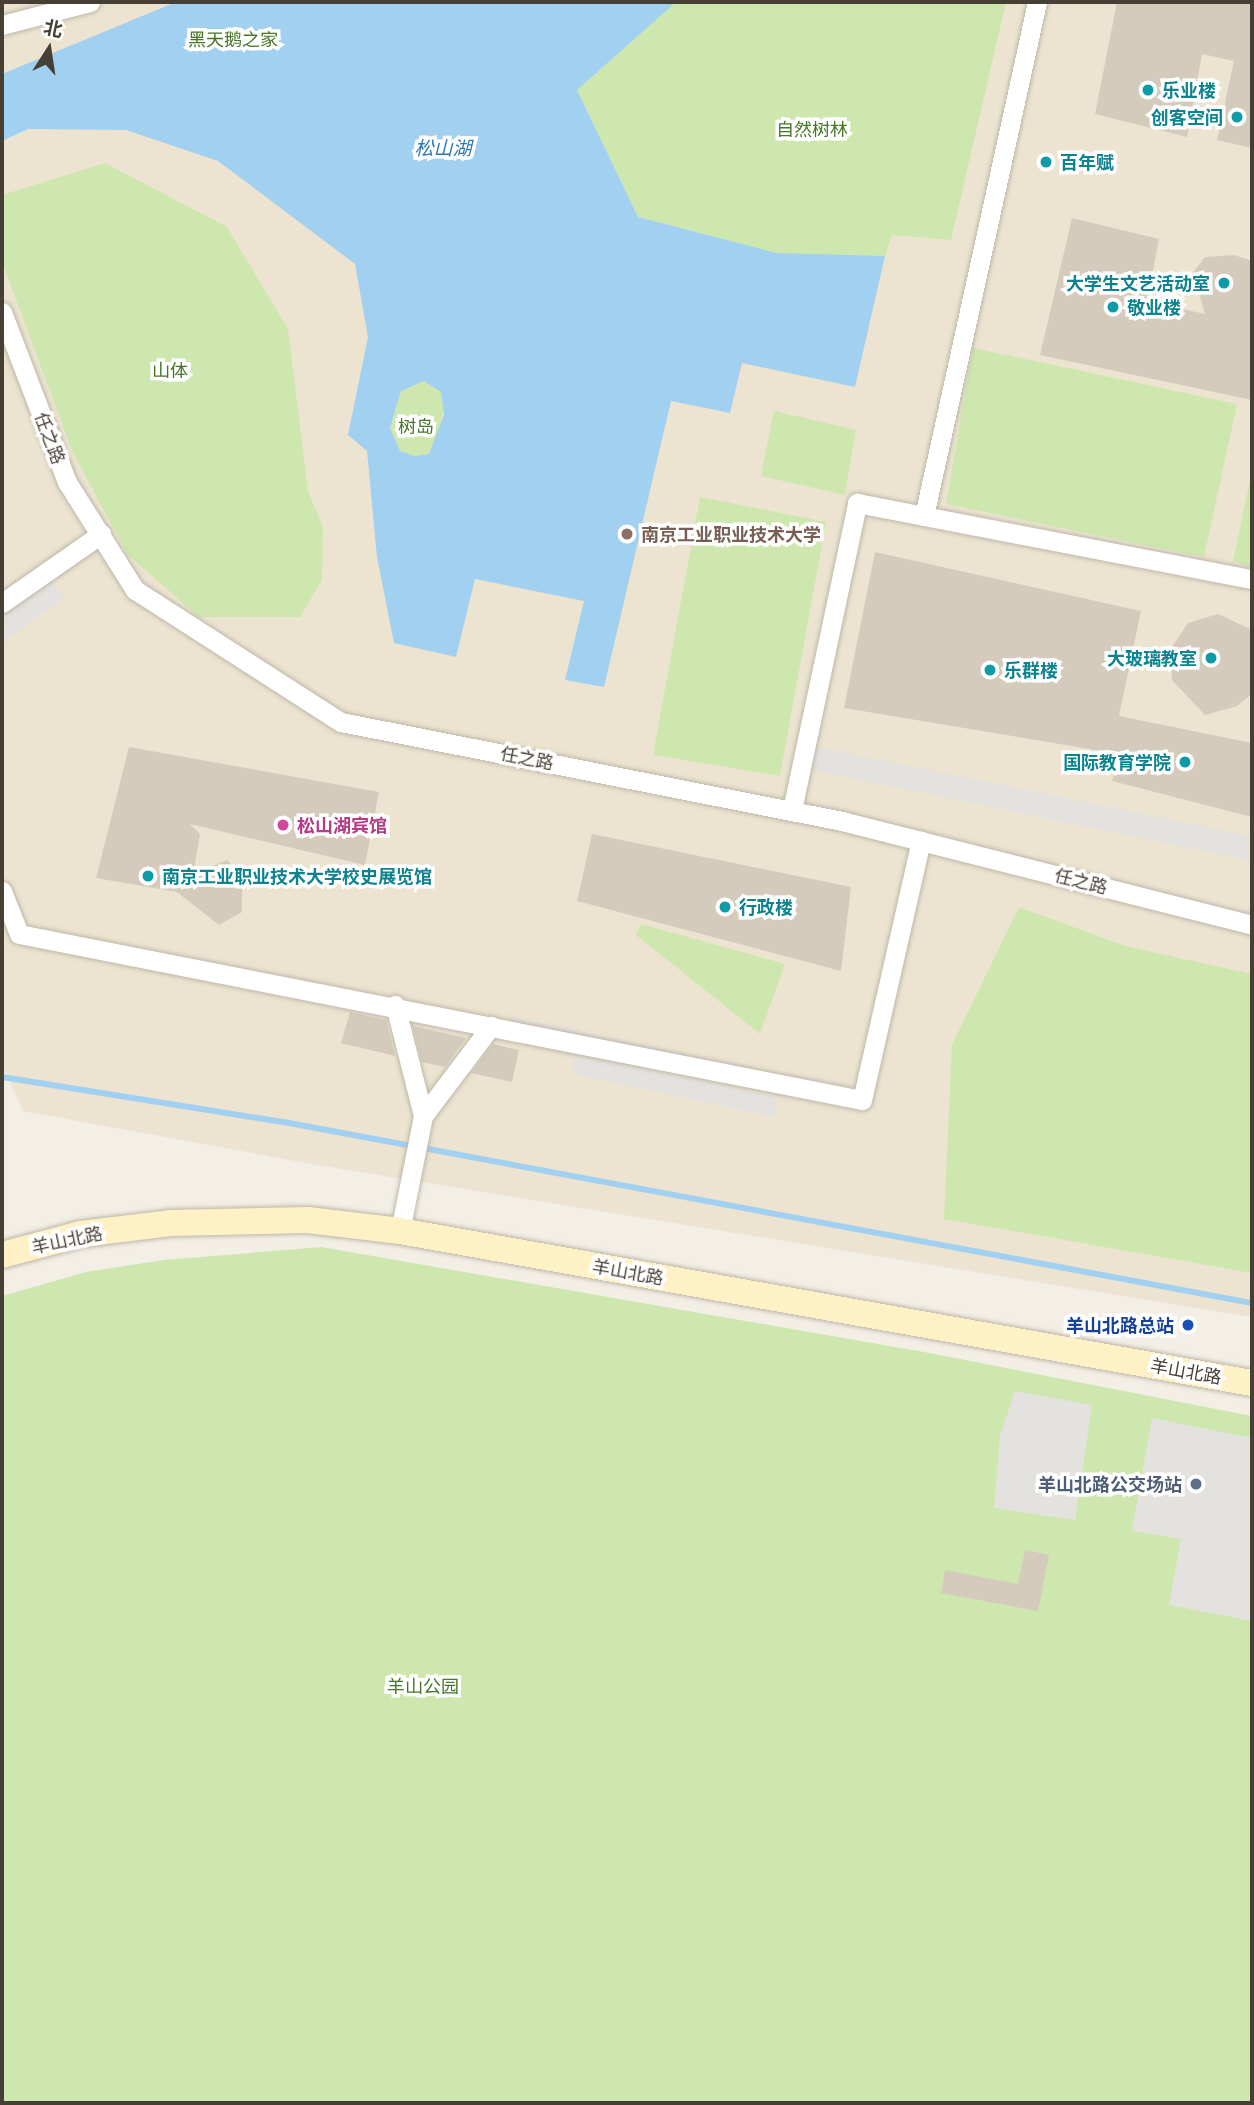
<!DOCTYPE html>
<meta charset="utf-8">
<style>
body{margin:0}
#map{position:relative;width:1254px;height:2105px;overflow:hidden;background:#f3efe6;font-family:"Open Sans","Noto Sans SC",sans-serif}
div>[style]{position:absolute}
.education>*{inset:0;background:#ece4d0}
.green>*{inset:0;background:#cee7af}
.parking>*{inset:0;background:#e4e2de}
.water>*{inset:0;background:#a2d0f0}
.stream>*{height:6px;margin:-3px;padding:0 3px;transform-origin:3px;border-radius:3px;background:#a2d0f0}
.building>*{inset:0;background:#d5cbbc}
.roads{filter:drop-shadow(0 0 2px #beb7a9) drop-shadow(0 0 2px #beb7a9)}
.street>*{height:19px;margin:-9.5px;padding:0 9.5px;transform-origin:9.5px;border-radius:9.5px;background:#fff}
.secondary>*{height:26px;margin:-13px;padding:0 13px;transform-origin:13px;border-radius:13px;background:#fef1c5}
.dots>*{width:19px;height:19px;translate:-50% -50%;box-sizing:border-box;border:4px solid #fff;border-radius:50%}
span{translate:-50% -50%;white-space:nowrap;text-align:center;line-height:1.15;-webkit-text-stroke:7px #fff;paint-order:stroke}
.park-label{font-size:18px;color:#467729}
.culture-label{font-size:18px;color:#0d838f;font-weight:700}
.left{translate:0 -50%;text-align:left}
.right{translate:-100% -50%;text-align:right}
.street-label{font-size:18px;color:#463f35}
.education-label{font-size:18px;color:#785e54;font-weight:700}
.hotel-label{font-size:18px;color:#b23c85;font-weight:700}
.transit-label{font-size:18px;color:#164399;font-weight:700}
.service-label{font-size:18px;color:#4e5e75;font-weight:700}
.water-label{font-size:19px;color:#2f7ab1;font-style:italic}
.frame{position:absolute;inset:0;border:4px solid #463f35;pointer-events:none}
.north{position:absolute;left:14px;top:14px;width:70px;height:70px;-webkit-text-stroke:5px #fff;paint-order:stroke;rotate:12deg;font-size:19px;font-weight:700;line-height:28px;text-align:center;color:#463f35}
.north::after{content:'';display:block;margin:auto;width:24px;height:32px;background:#463f35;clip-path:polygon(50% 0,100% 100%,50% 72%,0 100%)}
</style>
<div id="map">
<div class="education">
<i style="clip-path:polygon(2px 2px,1252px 2px,1252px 1317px,317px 1165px,23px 1111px,2px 1065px)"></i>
</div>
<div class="green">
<i style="clip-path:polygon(674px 2px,1006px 2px,951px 240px,892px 235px,885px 256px,819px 258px,688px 242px,638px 217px,577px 90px)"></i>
<i style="clip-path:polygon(105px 163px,227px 227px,288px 329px,308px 491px,323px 527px,322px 580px,300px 617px,199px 617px,128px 555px,73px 453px,2px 262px,2px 195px)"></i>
<i style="clip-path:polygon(973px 348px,1237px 404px,1204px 557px,946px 504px)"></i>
<i style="clip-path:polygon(424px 381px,441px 392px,445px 402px,438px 439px,429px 454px,415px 456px,400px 451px,390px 429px,401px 391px)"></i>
<i style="clip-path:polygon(774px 411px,856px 430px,845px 495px,761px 476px)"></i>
<i style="clip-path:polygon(1252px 471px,1252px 568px,1233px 561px)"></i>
<i style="clip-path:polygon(700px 497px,826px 522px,780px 776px,653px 755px)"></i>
<i style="clip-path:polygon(1019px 907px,1125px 946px,1252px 974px,1252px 1273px,944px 1219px,952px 1045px)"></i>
<i style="clip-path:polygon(641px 924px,785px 964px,760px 1034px,636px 935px)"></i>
<i style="clip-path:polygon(321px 1247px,924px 1352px,1252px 1416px,1252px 2103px,2px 2103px,2px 1296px,86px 1272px,164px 1260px)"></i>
</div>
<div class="parking">
<i style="clip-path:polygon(52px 580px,64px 598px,2px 643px,2px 615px)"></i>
<i style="clip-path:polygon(814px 746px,1252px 836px,1252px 861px,806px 769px)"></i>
<i style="clip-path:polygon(512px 1017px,749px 1067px,748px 1073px,509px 1025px)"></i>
<i style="clip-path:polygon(575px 1054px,778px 1097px,776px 1117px,572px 1074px)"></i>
<i style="clip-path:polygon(1015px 1391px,1092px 1405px,1075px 1520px,994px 1508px,1000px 1436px)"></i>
<i style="clip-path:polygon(1152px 1418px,1252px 1438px,1252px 1621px,1169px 1605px,1181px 1539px,1132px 1531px)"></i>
</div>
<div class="water">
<i style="clip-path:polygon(evenodd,176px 2px,676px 2px,577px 90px,638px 217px,776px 253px,885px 256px,855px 387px,742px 363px,730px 413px,671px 401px,604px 687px,565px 680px,584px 601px,475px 579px,456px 657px,394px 643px,377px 557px,367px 451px,348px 435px,368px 337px,355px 264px,218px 161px,126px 130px,28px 129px,2px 141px,2px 74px,176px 2px,424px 381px,441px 392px,444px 415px,429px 454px,415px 456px,400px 451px,390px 428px,401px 391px,424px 381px)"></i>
</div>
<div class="stream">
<i style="left:2px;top:1077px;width:291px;rotate:9.1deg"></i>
<i style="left:289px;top:1123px;width:980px;rotate:10.59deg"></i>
</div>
<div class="building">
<i style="clip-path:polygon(1117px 2px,1252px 2px,1252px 148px,1217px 140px,1234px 61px,1202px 54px,1187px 137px,1095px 114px)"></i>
<i style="clip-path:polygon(1072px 218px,1159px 239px,1147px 301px,1205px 314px,1193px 273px,1205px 257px,1234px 255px,1252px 261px,1252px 400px,1040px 355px)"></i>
<i style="clip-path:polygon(875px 552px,1141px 611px,1119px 716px,1252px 743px,1252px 817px,1112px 781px,1119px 754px,844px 708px)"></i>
<i style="clip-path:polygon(1218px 614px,1252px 630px,1252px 694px,1237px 706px,1205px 715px,1172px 680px,1170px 650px,1188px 623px)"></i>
<i style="clip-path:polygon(129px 747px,379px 792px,365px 865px,190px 824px,200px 834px,193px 875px,227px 860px,242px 875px,242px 912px,219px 925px,177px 892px,96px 878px)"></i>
<i style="clip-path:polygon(592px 834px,851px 887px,841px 971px,577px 901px)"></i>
<i style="clip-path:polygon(350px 1012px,386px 1020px,395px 1056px,341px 1043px)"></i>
<i style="clip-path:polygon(413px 1026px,466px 1038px,445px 1067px,422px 1062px)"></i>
<i style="clip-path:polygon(493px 1044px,519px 1050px,512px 1082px,471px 1073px)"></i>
<i style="clip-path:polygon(1025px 1550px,1049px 1555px,1038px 1611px,941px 1593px,945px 1570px,1018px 1584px)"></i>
</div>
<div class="roads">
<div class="street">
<i style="left:2px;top:25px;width:91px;rotate:-14.6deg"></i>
<i style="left:2px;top:312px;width:182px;rotate:69.1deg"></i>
<i style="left:67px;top:482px;width:128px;rotate:57.8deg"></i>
<i style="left:135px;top:590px;width:245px;rotate:32.7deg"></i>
<i style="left:341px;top:722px;width:511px;rotate:11.18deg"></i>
<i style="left:842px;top:821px;width:423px;rotate:14.2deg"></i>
<i style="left:924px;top:516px;width:334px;rotate:10.9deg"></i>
<i style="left:2px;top:603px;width:121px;rotate:-34.9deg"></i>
<i style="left:792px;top:810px;width:314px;rotate:-78deg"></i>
<i style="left:857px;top:503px;width:68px;rotate:11deg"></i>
<i style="left:924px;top:516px;width:526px;rotate:-77.6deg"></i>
<i style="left:2px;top:891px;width:46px;rotate:68.4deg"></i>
<i style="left:19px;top:934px;width:859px;rotate:11.14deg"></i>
<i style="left:862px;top:1100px;width:266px;rotate:-77.2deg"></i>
<i style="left:395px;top:1005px;width:114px;rotate:75.8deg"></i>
<i style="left:400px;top:1231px;width:117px;rotate:-78.7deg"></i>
<i style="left:423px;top:1116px;width:113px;rotate:-52.9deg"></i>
</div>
<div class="secondary">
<i style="left:2px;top:1255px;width:82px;rotate:-14.9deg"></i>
<i style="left:81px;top:1234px;width:90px;rotate:-7deg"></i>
<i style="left:170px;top:1223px;width:138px;rotate:-1.2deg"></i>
<i style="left:308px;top:1220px;width:93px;rotate:6.8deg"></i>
<i style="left:400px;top:1231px;width:865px;rotate:10.12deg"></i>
</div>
</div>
<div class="dots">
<i style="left:1148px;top:90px;background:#0f9aa8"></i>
<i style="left:1237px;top:117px;background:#0f9aa8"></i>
<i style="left:1046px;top:162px;background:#0f9aa8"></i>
<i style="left:1224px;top:283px;background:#0f9aa8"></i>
<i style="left:1113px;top:307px;background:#0f9aa8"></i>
<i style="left:627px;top:534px;background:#8d6e63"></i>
<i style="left:1211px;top:658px;background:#0f9aa8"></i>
<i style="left:990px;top:670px;background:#0f9aa8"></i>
<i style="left:1185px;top:762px;background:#0f9aa8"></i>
<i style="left:283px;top:825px;background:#d1479c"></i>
<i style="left:148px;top:876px;background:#0f9aa8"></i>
<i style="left:725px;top:907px;background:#0f9aa8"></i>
<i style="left:1188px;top:1325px;background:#1a4fb4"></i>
<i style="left:1196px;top:1484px;background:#5c6f8a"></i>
</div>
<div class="park-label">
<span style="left:233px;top:39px">黑天鹅之家</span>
<span style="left:812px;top:129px">自然树林</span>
<span style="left:170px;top:370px">山体</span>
<span style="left:416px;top:426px">树岛</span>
<span style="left:423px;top:1686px">羊山公园</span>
</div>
<div class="culture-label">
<span class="left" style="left:1162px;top:90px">乐业楼</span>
<span class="right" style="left:1223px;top:117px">创客空间</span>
<span class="left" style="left:1060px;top:162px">百年赋</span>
<span class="right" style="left:1210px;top:283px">大学生文艺活动室</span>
<span class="left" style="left:1127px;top:307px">敬业楼</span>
<span class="right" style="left:1197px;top:658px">大玻璃教室</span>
<span class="left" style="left:1004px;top:670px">乐群楼</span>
<span class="right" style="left:1171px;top:762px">国际教育学院</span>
<span class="left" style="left:162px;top:876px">南京工业职业技术大学校史展览馆</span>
<span class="left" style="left:739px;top:907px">行政楼</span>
</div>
<div class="street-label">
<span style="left:50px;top:438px;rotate:69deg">任之路</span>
<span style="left:527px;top:758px;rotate:11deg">任之路</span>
<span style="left:1081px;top:881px;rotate:14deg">任之路</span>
<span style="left:67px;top:1240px;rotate:-12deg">羊山北路</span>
<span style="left:628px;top:1272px;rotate:10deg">羊山北路</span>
<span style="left:1186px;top:1371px;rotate:10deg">羊山北路</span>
</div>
<div class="education-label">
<span class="left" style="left:641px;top:534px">南京工业职业技术大学</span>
</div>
<div class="hotel-label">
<span class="left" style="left:297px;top:825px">松山湖宾馆</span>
</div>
<div class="transit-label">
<span class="right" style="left:1174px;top:1325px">羊山北路总站</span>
</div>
<div class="service-label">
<span class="right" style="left:1182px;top:1484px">羊山北路公交场站</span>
</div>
<div class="water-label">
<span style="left:443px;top:149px">松山湖</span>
</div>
<div class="frame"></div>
<div class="north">北</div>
</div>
